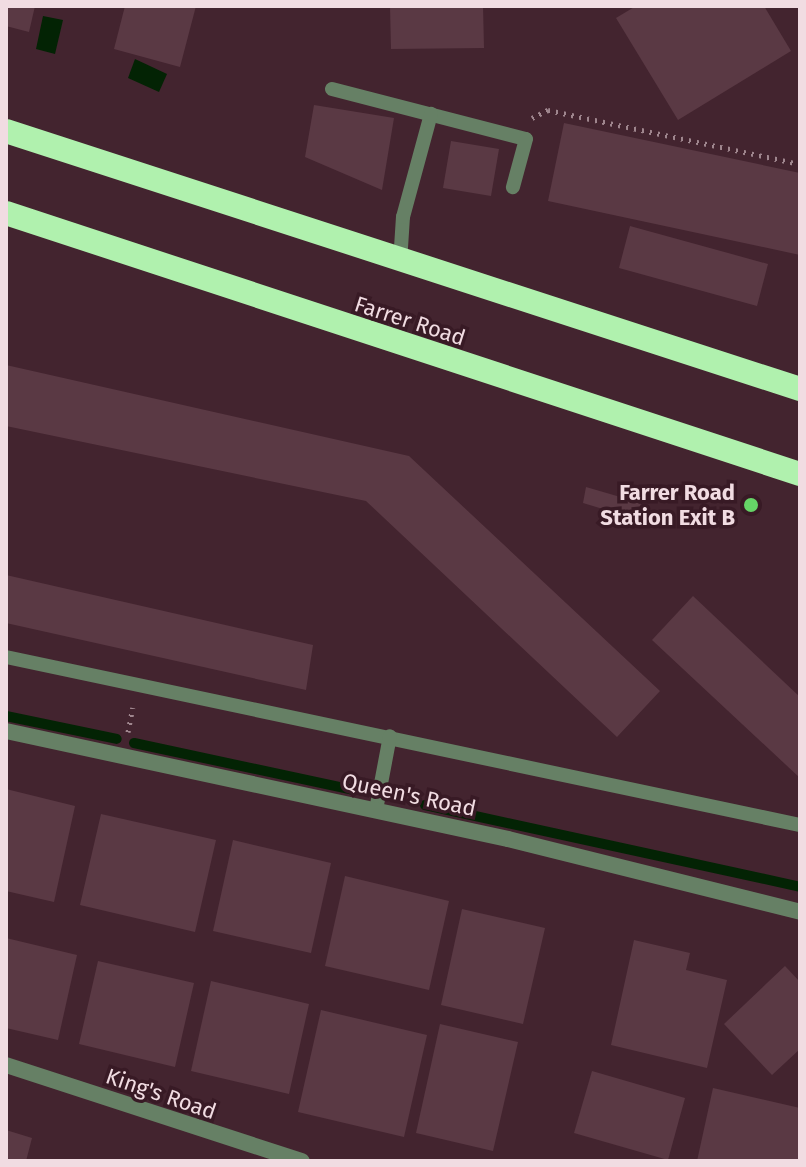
<!DOCTYPE html>
<style>
body{margin:0}
#map{position:relative;width:806px;height:1167px;overflow:hidden;background:#43242f;font-family:"Fira Sans",sans-serif}
div>[style]{position:absolute}
.water>*{inset:0;background:#032304}
.stream>*{height:10px;margin:-5px;padding:0 5px;transform-origin:5px;border-radius:5px;background:#032304}
.building>*{inset:0;background:#5a3944}
.path>*{height:5px;margin-top:-2.5px;transform-origin:0;background:repeating-linear-gradient(90deg,#9f868e 0 2px,transparent 0 8px)}
.lane>*{height:14px;margin:-7px;padding:0 7px;transform-origin:7px;border-radius:7px;background:#668065}
.street>*{height:16px;margin:-8px;padding:0 8px;transform-origin:8px;border-radius:8px;background:#668065}
.highway>*{height:24px;margin:-12px;padding:0 12px;transform-origin:12px;border-radius:12px;background:#b0f1ae}
.dots>*{width:22px;height:22px;translate:-50% -50%;box-sizing:border-box;border:4px solid #381a25;border-radius:50%}
span{translate:-50% -50%;white-space:nowrap;text-align:center;line-height:1.15;-webkit-text-stroke:7px #381a25;paint-order:stroke}
.street-label{font-size:22px;color:#f1dce2}
.poi-label{font-size:22px;color:#f1dce2;font-weight:700}
.right{translate:-100% -50%;text-align:right}
.frame{position:absolute;inset:0;border:8px solid #f1dce2;pointer-events:none}
</style>
<div id="map">
<div class="water">
<i style="clip-path:polygon(43px 16px,63px 20px,55px 54px,36px 49px)"></i>
<i style="clip-path:polygon(135px 59px,167px 74px,159px 92px,128px 78px)"></i>
</div>
<div class="stream">
<i style="left:6px;top:716px;width:113px;rotate:11.7deg"></i>
<i style="left:134px;top:743px;width:224px;rotate:12.1deg"></i>
<i style="left:425px;top:805px;width:384px;rotate:12.3deg"></i>
</div>
<div class="building">
<i style="clip-path:polygon(6px 6px,35px 6px,29px 32px,6px 26px)"></i>
<i style="clip-path:polygon(125px 6px,196px 6px,180px 67px,114px 49px)"></i>
<i style="clip-path:polygon(390px 6px,483px 6px,484px 48px,391px 49px)"></i>
<i style="clip-path:polygon(636px 6px,764px 6px,791px 51px,678px 120px,616px 18px)"></i>
<i style="clip-path:polygon(314px 105px,394px 118px,382px 190px,305px 157px)"></i>
<i style="clip-path:polygon(564px 123px,800px 173px,800px 255px,548px 201px)"></i>
<i style="clip-path:polygon(451px 141px,499px 149px,491px 196px,443px 188px)"></i>
<i style="clip-path:polygon(630px 226px,768px 264px,757px 306px,619px 268px)"></i>
<i style="clip-path:polygon(6px 365px,409px 456px,660px 691px,617px 737px,366px 501px,6px 426px)"></i>
<i style="clip-path:polygon(586px 487px,641px 503px,636px 519px,583px 503px)"></i>
<i style="clip-path:polygon(6px 575px,313px 645px,306px 690px,6px 623px)"></i>
<i style="clip-path:polygon(693px 596px,800px 697px,800px 778px,652px 640px)"></i>
<i style="clip-path:polygon(6px 789px,75px 806px,54px 902px,6px 891px)"></i>
<i style="clip-path:polygon(101px 814px,216px 840px,195px 932px,80px 905px)"></i>
<i style="clip-path:polygon(233px 840px,331px 863px,311px 953px,213px 931px)"></i>
<i style="clip-path:polygon(345px 876px,449px 901px,429px 990px,325px 966px)"></i>
<i style="clip-path:polygon(462px 909px,545px 928px,523px 1024px,441px 1005px)"></i>
<i style="clip-path:polygon(6px 938px,77px 955px,58px 1040px,6px 1028px)"></i>
<i style="clip-path:polygon(634px 940px,690px 953px,686px 970px,727px 980px,707px 1068px,611px 1045px)"></i>
<i style="clip-path:polygon(98px 961px,194px 983px,175px 1067px,79px 1044px)"></i>
<i style="clip-path:polygon(785px 966px,800px 982px,800px 1049px,772px 1075px,724px 1024px)"></i>
<i style="clip-path:polygon(211px 981px,309px 1004px,289px 1094px,191px 1071px)"></i>
<i style="clip-path:polygon(321px 1010px,427px 1035px,404px 1137px,298px 1112px)"></i>
<i style="clip-path:polygon(440px 1024px,518px 1042px,493px 1151px,416px 1133px)"></i>
<i style="clip-path:polygon(592px 1071px,685px 1098px,668px 1160px,574px 1133px)"></i>
<i style="clip-path:polygon(713px 1088px,800px 1108px,800px 1161px,697px 1161px)"></i>
<i style="clip-path:polygon(6px 1130px,32px 1138px,26px 1161px,6px 1161px)"></i>
</div>
<div class="path">
<i style="left:532px;top:118px;width:18px;rotate:-27deg"></i>
<i style="left:548px;top:110px;width:258px;rotate:12.1deg"></i>
<i style="left:128px;top:732px;width:25px;rotate:-79deg"></i>
</div>
<div class="lane">
<i style="left:332px;top:89px;width:200px;rotate:14.5deg"></i>
<i style="left:526px;top:139px;width:50px;rotate:105.2deg"></i>
<i style="left:400px;top:263px;width:46px;rotate:-86.3deg"></i>
<i style="left:403px;top:217px;width:107px;rotate:-74.8deg"></i>
<i style="left:6px;top:657px;width:812px;rotate:11.95deg"></i>
<i style="left:376px;top:810px;width:75px;rotate:-79.3deg"></i>
</div>
<div class="street">
<i style="left:6px;top:731px;width:513px;rotate:12.14deg"></i>
<i style="left:508px;top:839px;width:301px;rotate:14deg"></i>
<i style="left:6px;top:1065px;width:311px;rotate:18deg"></i>
</div>
<div class="highway">
<i style="left:6px;top:131px;width:835px;rotate:18deg"></i>
<i style="left:6px;top:213px;width:836px;rotate:18.2deg"></i>
</div>
<div class="dots">
<i style="left:751px;top:505px;background:#66d467"></i>
</div>
<div class="street-label">
<span style="left:410px;top:321px;rotate:18deg">Farrer Road</span>
<span style="left:409px;top:795px;rotate:12deg">Queen's Road</span>
<span style="left:161px;top:1094px;rotate:19deg">King's Road</span>
</div>
<div class="poi-label">
<span class="right" style="left:735px;top:505px">Farrer Road<br>Station Exit B</span>
</div>
<div class="frame"></div>
</div>
